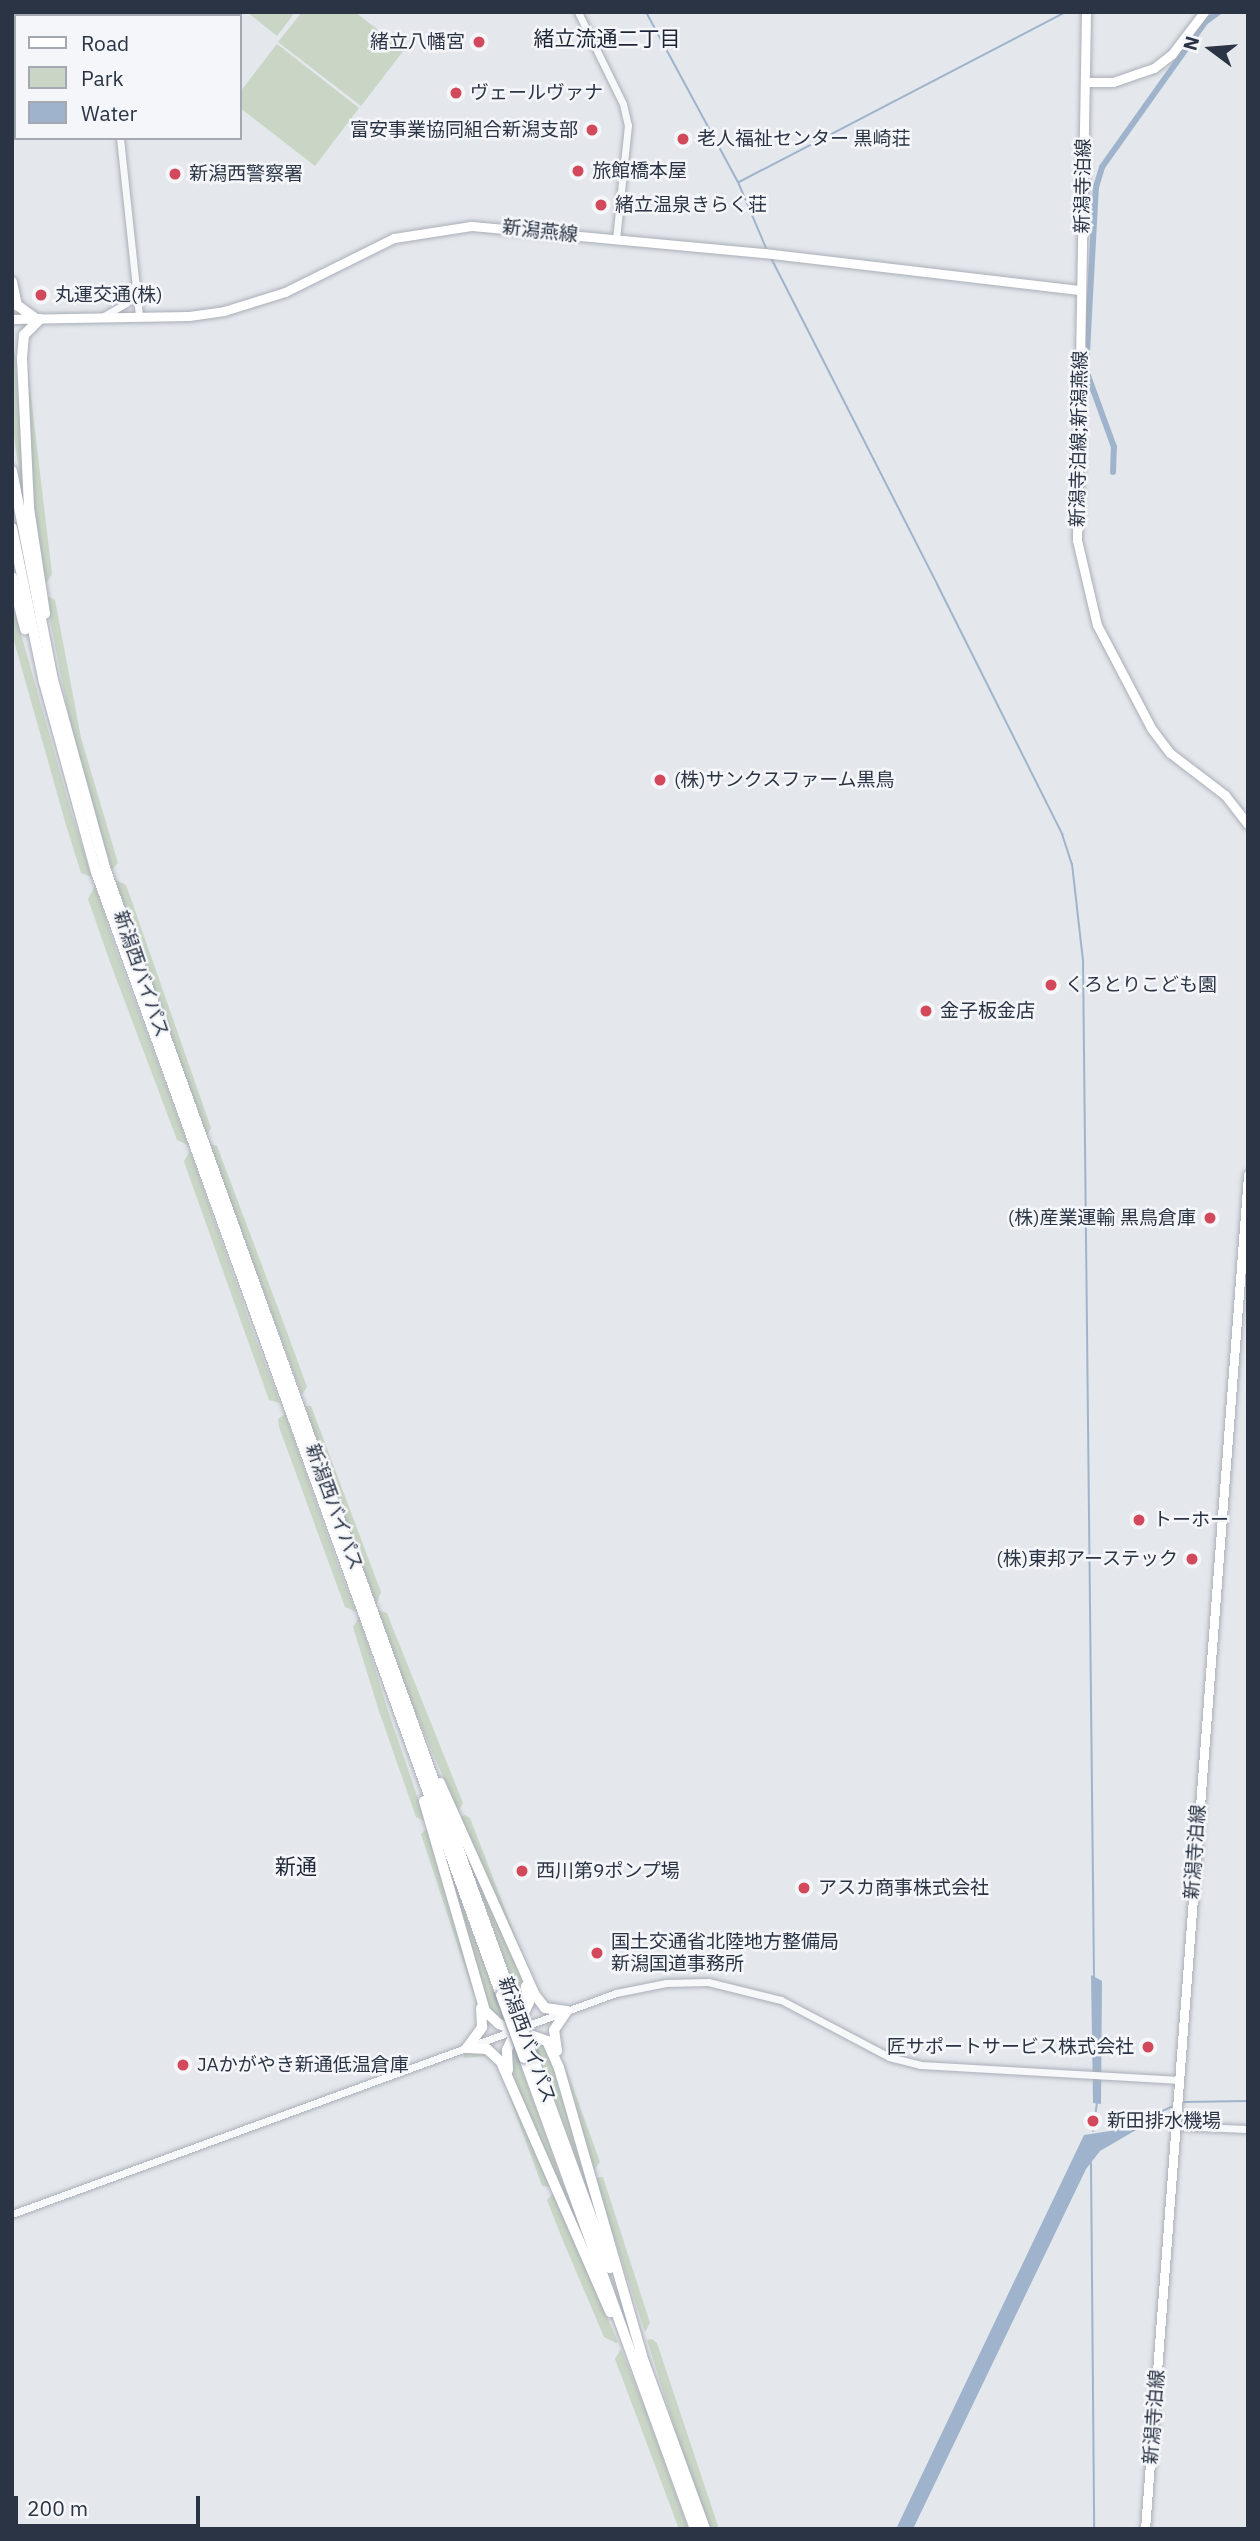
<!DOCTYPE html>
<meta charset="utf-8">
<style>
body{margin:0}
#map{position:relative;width:1260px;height:2541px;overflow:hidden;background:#e4e7ec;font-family:"IBM Plex Sans","Noto Sans JP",sans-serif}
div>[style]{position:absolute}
.green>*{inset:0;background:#c9d6c5}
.water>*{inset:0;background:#9fb4cc}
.stream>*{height:2px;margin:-1px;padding:0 1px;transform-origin:1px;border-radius:1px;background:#9fb4cc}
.canal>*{height:6px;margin:-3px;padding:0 3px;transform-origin:3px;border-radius:3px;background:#9fb4cc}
.roads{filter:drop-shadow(0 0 2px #a9aeb7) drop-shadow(0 0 2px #a9aeb7)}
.tertiary>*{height:7px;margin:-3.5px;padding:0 3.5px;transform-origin:3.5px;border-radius:3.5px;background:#f7f8fa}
.primary>*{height:9px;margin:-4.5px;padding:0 4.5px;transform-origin:4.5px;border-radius:4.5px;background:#fff}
.motorway>*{height:10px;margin:-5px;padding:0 5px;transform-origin:5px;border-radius:5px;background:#fff}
.bridges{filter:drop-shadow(0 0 2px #8b94a3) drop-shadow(0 0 2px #8b94a3)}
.motorway-bridge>*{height:10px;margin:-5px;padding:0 5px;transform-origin:5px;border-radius:5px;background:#fff}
.dots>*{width:19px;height:19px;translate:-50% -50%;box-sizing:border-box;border:4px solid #f4f6f9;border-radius:50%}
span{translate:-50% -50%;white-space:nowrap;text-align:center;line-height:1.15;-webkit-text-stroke:5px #f4f6f9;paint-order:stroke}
.poi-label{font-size:19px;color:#2b3445}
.right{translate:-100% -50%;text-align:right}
.left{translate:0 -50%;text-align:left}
.street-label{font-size:19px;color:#2b3445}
.neighbourhood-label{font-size:21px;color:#1d2536}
.frame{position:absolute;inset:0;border:14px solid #2b3445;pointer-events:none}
.legend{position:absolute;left:14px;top:14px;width:228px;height:126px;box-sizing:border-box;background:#f4f6f9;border:2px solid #a4a8b1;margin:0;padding:9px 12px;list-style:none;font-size:21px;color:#2b3445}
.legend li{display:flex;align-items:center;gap:14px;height:35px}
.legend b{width:35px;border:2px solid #a4a8b1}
.north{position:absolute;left:1176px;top:14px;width:70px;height:70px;-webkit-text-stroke:5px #f4f6f9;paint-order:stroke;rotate:286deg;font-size:19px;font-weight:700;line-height:28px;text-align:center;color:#2b3445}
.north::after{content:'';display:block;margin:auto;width:24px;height:32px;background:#2b3445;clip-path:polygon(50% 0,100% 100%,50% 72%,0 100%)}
.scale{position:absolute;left:14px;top:2496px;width:186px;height:32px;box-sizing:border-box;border:4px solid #2b3445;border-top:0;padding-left:9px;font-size:21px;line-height:24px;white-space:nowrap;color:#2b3445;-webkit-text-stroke:5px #f4f6f9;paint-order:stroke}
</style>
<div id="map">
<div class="green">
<i style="clip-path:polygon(247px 12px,289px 12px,293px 15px,277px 36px)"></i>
<i style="clip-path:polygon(302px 12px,355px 12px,404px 50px,361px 106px,278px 42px)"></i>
<i style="clip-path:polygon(277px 44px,359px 108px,315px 166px,240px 108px,240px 92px)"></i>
<i style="clip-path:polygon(12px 345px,19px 367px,30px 543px,12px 424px)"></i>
<i style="clip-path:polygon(26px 355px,52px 574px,44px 587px,35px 523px)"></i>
<i style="clip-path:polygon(45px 595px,55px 600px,81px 738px,118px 863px,112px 870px,75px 747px)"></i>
<i style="clip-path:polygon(12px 602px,72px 815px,92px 877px,81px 873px,66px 825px,12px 634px)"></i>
<i style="clip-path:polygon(114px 879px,126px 885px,130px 896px,211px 1128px,206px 1137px)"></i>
<i style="clip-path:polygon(95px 886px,117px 953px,188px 1145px,177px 1140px,110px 962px,88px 899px)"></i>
<i style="clip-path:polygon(209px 1144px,217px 1146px,284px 1324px,307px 1387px,302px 1395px)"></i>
<i style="clip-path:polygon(190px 1151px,253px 1332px,280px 1403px,269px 1400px,258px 1369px,188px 1173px,184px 1161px)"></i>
<i style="clip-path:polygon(311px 1406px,381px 1592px,376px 1605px,304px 1407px)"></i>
<i style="clip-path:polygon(285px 1414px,341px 1574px,356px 1612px,345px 1607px,279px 1427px,278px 1419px)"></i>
<i style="clip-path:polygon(378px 1610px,387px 1613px,390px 1621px,463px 1803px,458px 1811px,409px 1698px)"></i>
<i style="clip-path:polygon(359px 1617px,389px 1714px,426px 1822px,416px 1817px,379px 1711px,353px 1627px)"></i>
<i style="clip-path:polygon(465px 1815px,470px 1818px,531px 1977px,461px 1817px)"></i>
<i style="clip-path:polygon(428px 1827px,457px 1929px,476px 2002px,421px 1834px)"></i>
<i style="clip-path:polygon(459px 1834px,514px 1953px,526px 1991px,524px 2013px)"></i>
<i style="clip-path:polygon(443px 1849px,505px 2022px,489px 2011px)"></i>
<i style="clip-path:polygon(532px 2035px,548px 2047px,601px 2227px,556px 2103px)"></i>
<i style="clip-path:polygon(513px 2045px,586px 2247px,522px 2106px,510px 2066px)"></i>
<i style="clip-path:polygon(478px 2050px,486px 2052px,501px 2069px,551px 2187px,542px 2186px,499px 2068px,486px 2056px,463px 2058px,465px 2053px)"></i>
<i style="clip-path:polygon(563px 2060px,600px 2162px,593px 2171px,575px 2102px)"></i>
<i style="clip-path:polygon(603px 2177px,650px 2323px,645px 2332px,597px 2185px,596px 2178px)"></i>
<i style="clip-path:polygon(554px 2193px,618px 2342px,616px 2343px,604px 2337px,561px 2236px,547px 2200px)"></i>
<i style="clip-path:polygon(652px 2339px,657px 2343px,719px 2529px,710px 2529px,678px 2439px,647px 2340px)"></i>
<i style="clip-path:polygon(621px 2349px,645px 2408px,688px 2529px,679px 2529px,615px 2359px)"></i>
</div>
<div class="water">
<i style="clip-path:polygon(1091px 1975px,1102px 1981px,1101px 2104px,1093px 2103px)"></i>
<i style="clip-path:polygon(1150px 2110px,1155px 2119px,1100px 2151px,1086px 2169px,913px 2529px,896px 2529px,1084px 2135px,1110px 2131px)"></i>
</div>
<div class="stream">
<i style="left:646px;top:12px;width:193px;rotate:61.6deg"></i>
<i style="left:738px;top:182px;width:72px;rotate:67deg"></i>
<i style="left:739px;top:182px;width:368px;rotate:-27.5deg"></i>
<i style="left:770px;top:256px;width:368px;rotate:63deg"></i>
<i style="left:937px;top:584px;width:280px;rotate:63.4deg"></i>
<i style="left:1062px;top:834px;width:32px;rotate:72deg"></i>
<i style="left:1072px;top:864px;width:97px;rotate:83.5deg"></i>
<i style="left:1083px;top:960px;width:1018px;rotate:89.38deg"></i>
<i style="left:1182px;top:2102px;width:66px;rotate:-0.9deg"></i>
<i style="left:1153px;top:2115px;width:22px;rotate:-24deg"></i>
<i style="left:1093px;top:2131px;width:29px;rotate:-82deg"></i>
<i style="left:1091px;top:2163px;width:366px;rotate:89.5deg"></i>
</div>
<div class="canal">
<i style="left:1113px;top:472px;width:25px;rotate:-88deg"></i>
<i style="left:1114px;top:447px;width:82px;rotate:-110deg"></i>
<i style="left:1086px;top:370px;width:183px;rotate:-86.9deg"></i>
<i style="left:1096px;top:187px;width:21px;rotate:-73deg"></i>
<i style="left:1102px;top:167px;width:178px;rotate:-54.6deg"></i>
<i style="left:1205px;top:22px;width:17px;rotate:-36deg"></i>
</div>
<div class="roads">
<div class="tertiary">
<i style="left:578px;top:12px;width:102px;rotate:63.9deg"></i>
<i style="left:623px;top:104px;width:22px;rotate:77deg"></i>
<i style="left:628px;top:125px;width:115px;rotate:96deg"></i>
<i style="left:69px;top:16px;width:37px;rotate:-5deg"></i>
<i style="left:12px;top:20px;width:4px"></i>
<i style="left:120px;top:138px;width:180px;rotate:83.9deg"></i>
<i style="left:102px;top:317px;width:28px;rotate:-30deg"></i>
<i style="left:126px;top:303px;width:22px;rotate:-63deg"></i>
<i style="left:1175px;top:2126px;width:73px;rotate:2.4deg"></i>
<i style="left:12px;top:2214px;width:643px;rotate:-20.1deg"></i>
<i style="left:616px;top:1993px;width:51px;rotate:-11.3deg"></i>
<i style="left:666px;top:1983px;width:42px;rotate:-1.4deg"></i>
<i style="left:708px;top:1982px;width:75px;rotate:13.9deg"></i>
<i style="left:781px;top:2000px;width:122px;rotate:27.8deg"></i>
<i style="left:889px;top:2057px;width:32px;rotate:14deg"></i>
<i style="left:920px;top:2065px;width:257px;rotate:3.3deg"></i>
</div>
<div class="primary">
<i style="left:1086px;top:12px;width:528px;rotate:90.98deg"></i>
<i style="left:1077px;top:540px;width:87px;rotate:76.8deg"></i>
<i style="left:1097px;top:625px;width:116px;rotate:62.3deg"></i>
<i style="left:1151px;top:728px;width:31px;rotate:53deg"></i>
<i style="left:1170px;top:753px;width:69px;rotate:37.4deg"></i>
<i style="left:1225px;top:795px;width:37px;rotate:52deg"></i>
<i style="left:1085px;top:82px;width:28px"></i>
<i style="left:1113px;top:82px;width:43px;rotate:-18.9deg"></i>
<i style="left:1154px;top:68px;width:23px;rotate:-38deg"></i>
<i style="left:1172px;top:54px;width:53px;rotate:-52.7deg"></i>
<i style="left:12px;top:319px;width:177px;rotate:-1deg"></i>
<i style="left:189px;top:316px;width:35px;rotate:-8deg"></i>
<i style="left:224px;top:311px;width:64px;rotate:-17.3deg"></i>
<i style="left:285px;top:292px;width:122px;rotate:-26.4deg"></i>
<i style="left:394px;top:238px;width:78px;rotate:-8.9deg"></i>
<i style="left:471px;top:226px;width:294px;rotate:5.3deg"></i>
<i style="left:764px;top:253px;width:319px;rotate:6.7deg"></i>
<i style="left:1145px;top:2529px;width:1358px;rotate:-85.65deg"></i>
</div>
<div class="motorway">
<i style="left:12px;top:282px;width:24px;rotate:78deg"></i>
<i style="left:17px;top:305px;width:24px;rotate:36deg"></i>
<i style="left:40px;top:319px;width:23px;rotate:135deg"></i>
<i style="left:24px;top:335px;width:24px;rotate:95deg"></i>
<i style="left:22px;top:359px;width:149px;rotate:87.3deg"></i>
<i style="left:29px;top:508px;width:107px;rotate:81.4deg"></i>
<i style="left:12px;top:471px;width:213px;rotate:78.9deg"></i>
<i style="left:53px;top:680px;width:195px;rotate:74.5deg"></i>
<i style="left:105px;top:868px;width:1195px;rotate:70.18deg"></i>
<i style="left:12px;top:528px;width:157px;rotate:78.3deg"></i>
<i style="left:44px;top:682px;width:197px;rotate:74.7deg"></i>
<i style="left:96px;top:872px;width:1194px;rotate:70.17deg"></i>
<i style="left:12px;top:577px;width:54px;rotate:76deg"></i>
<i style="left:440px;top:1783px;width:232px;rotate:65.9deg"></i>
<i style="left:535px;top:1995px;width:16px;rotate:52deg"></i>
<i style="left:545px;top:2008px;width:22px;rotate:8deg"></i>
<i style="left:424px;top:1801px;width:219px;rotate:73.8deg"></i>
<i style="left:485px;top:2011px;width:19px;rotate:43deg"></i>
<i style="left:499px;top:2024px;width:51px;rotate:19.5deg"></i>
<i style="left:547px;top:2041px;width:30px;rotate:66deg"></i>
<i style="left:559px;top:2068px;width:300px;rotate:73.9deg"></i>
<i style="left:467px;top:2048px;width:20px;rotate:3deg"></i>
<i style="left:487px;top:2049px;width:19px;rotate:43deg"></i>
<i style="left:501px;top:2062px;width:273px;rotate:66.4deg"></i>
<i style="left:467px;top:2048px;width:26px;rotate:-54deg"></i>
<i style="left:482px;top:2027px;width:19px;rotate:-93deg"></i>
<i style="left:557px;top:2051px;width:21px;rotate:-98deg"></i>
<i style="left:554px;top:2030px;width:23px;rotate:-56deg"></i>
<i style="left:532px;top:2055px;width:227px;rotate:69.9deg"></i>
<i style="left:524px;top:2058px;width:501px;rotate:70.05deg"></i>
<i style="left:508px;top:2070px;width:20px;rotate:-93deg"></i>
<i style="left:507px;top:2050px;width:53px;rotate:-65.4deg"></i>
<i style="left:529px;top:2002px;width:16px;rotate:-101deg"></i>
<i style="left:640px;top:2351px;width:189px;rotate:69.9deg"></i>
</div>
</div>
<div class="bridges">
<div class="motorway-bridge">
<i style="left:510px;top:1992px;width:67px;rotate:70.8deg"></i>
<i style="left:501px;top:1995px;width:67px;rotate:69.9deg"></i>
</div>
</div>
<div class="dots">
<i style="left:479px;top:42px;background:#d1495b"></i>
<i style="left:456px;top:93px;background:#d1495b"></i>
<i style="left:592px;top:130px;background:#d1495b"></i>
<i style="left:683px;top:139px;background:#d1495b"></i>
<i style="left:578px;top:171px;background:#d1495b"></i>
<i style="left:175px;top:174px;background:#d1495b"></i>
<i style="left:601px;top:205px;background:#d1495b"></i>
<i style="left:41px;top:295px;background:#d1495b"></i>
<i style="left:660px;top:780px;background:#d1495b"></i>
<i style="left:1051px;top:985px;background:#d1495b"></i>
<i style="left:926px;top:1011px;background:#d1495b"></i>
<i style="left:1210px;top:1218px;background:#d1495b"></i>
<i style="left:1139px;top:1520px;background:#d1495b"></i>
<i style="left:1192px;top:1559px;background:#d1495b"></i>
<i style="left:522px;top:1871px;background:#d1495b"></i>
<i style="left:804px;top:1888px;background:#d1495b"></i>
<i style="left:597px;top:1953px;background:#d1495b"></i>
<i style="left:1148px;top:2047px;background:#d1495b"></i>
<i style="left:183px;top:2065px;background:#d1495b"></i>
<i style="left:1093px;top:2121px;background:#d1495b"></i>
</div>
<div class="poi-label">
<span class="right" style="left:465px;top:42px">緒立八幡宮</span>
<span class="left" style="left:470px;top:93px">ヴェールヴァナ</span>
<span class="right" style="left:578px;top:130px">富安事業協同組合新潟支部</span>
<span class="left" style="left:697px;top:139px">老人福祉センター 黒崎荘</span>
<span class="left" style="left:592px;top:171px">旅館橋本屋</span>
<span class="left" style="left:189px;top:174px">新潟西警察署</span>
<span class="left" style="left:615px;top:205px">緒立温泉きらく荘</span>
<span class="left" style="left:55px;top:295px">丸運交通(株)</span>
<span class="left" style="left:674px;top:780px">(株)サンクスファーム黒鳥</span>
<span class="left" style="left:1065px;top:985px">くろとりこども園</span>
<span class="left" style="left:940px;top:1011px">金子板金店</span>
<span class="right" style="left:1196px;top:1218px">(株)産業運輸 黒鳥倉庫</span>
<span class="left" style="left:1153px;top:1520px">トーホー</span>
<span class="right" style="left:1178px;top:1559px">(株)東邦アーステック</span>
<span class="left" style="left:536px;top:1871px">西川第9ポンプ場</span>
<span class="left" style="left:818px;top:1888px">アスカ商事株式会社</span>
<span class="left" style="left:611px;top:1953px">国土交通省北陸地方整備局<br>新潟国道事務所</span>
<span class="right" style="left:1134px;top:2047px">匠サポートサービス株式会社</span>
<span class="left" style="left:197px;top:2065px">JAかがやき新通低温倉庫</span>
<span class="left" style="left:1107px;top:2121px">新田排水機場</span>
</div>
<div class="street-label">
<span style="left:1083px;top:186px;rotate:-89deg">新潟寺泊線</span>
<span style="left:540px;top:231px;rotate:6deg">新潟燕線</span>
<span style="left:1079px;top:439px;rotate:-89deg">新潟寺泊線;新潟燕線</span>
<span style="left:141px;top:974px;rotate:71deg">新潟西バイパス</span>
<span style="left:334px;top:1507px;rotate:70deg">新潟西バイパス</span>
<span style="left:1195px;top:1852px;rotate:-86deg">新潟寺泊線</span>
<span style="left:527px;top:2040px;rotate:70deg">新潟西バイパス</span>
<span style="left:1154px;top:2417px;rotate:-86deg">新潟寺泊線</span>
</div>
<div class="neighbourhood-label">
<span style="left:607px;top:38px">緒立流通二丁目</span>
<span style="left:296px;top:1866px">新通</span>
</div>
<div class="frame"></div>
<ul class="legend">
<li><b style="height:9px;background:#fff"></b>Road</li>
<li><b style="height:19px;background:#c9d6c5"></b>Park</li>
<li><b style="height:19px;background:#9fb4cc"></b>Water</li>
</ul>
<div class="north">N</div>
<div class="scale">200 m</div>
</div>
